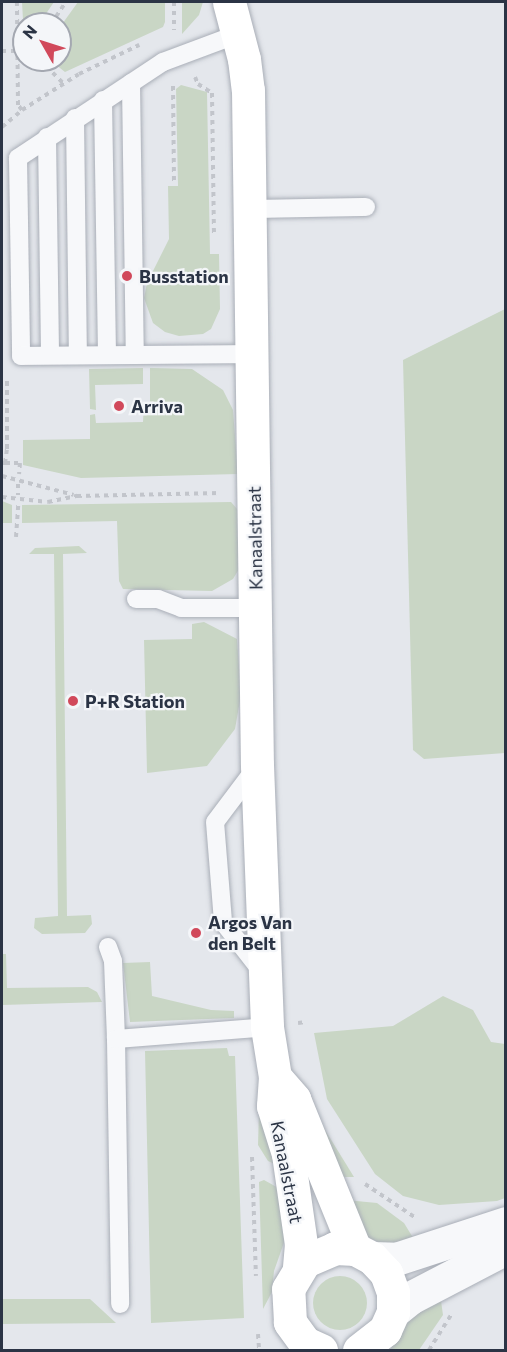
<!DOCTYPE html>
<style>
body{margin:0}
#map{position:relative;width:507px;height:1352px;overflow:hidden;background:#e4e7ec;font-family:Commissioner,sans-serif}
div>[style]{position:absolute}
.green>*{inset:0;background:#c9d6c5}
.round{border-radius:50%}
.path>*{height:4px;margin-top:-2px;transform-origin:0;background:repeating-linear-gradient(90deg,#c2c5cb 0 4.5px,transparent 0 9px)}
.roads{filter:drop-shadow(0 0 2px #a9aeb7) drop-shadow(0 0 2px #a9aeb7)}
.lane>*{height:18px;margin:-9px;padding:0 9px;transform-origin:9px;border-radius:9px;background:#f7f8fa}
.street>*{height:33px;margin:-16.5px;padding:0 16.5px;transform-origin:16.5px;border-radius:16.5px;background:#f7f8fa}
.secondary>*{height:33px;margin:-16.5px;padding:0 16.5px;transform-origin:16.5px;border-radius:16.5px;background:#fff}
.dots>*{width:16px;height:16px;translate:-50% -50%;box-sizing:border-box;border:3px solid #f4f6f9;border-radius:50%}
span{translate:-50% -50%;white-space:nowrap;text-align:center;line-height:1.15;-webkit-text-stroke:4.5px #f4f6f9;paint-order:stroke}
.poi-label{font-size:18px;color:#2b3445;font-weight:700}
.left{translate:0 -50%;text-align:left}
.street-label{font-size:18px;color:#2b3445}
.frame{position:absolute;inset:0;border:3px solid #2b3445;pointer-events:none}
.north{position:absolute;left:12px;top:12px;width:60px;height:60px;box-sizing:border-box;background:#f4f6f9;border:2px solid #a4a8b1;border-radius:50%;rotate:309deg;font-size:16px;font-weight:700;line-height:24px;text-align:center;color:#2b3445}
.north::after{content:'';display:block;margin:auto;width:21px;height:27px;background:#d1495b;clip-path:polygon(50% 0,100% 100%,50% 72%,0 100%)}
</style>
<div id="map">
<div class="green">
<i style="clip-path:polygon(22px 2px,54px 2px,39px 24px,24px 24px,24px 38px)"></i>
<i style="clip-path:polygon(78px 2px,165px 2px,165px 22px,163px 27px,65px 72px,50px 60px,60px 60px,60px 27px)"></i>
<i style="clip-path:polygon(182px 2px,203px 2px,199px 15px,182px 34px)"></i>
<i style="clip-path:polygon(181px 85px,207px 92px,210px 254px,219px 254px,220px 309px,211px 329px,203px 334px,179px 336px,165px 332px,153px 323px,144px 298px,147px 283px,169px 239px,168px 186px,178px 186px,176px 89px)"></i>
<i style="clip-path:polygon(505px 309px,505px 753px,424px 759px,413px 750px,403px 360px)"></i>
<i style="clip-path:polygon(143px 368px,143px 384px,95px 385px,96px 410px,90px 409px,89px 369px)"></i>
<i style="clip-path:polygon(150px 368px,192px 369px,223px 390px,233px 410px,238px 474px,81px 478px,23px 465px,23px 440px,90px 439px,90px 415px,95px 414px,96px 423px,143px 422px,144px 402px,150px 402px)"></i>
<i style="clip-path:polygon(2px 501px,12px 505px,12px 523px,2px 523px)"></i>
<i style="clip-path:polygon(231px 502px,238px 510px,239px 569px,233px 579px,212px 591px,123px 589px,119px 581px,117px 521px,22px 523px,22px 505px)"></i>
<i style="clip-path:polygon(79px 546px,87px 553px,63px 554px,67px 916px,91px 915px,92px 924px,85px 933px,42px 934px,34px 928px,35px 918px,58px 916px,54px 554px,29px 554px,35px 548px)"></i>
<i style="clip-path:polygon(204px 622px,237px 639px,241px 695px,235px 729px,207px 766px,147px 773px,144px 640px,192px 639px,192px 624px)"></i>
<i style="clip-path:polygon(2px 954px,6px 954px,7px 988px,88px 987px,97px 992px,102px 1002px,2px 1005px)"></i>
<i style="clip-path:polygon(150px 962px,152px 996px,211px 1010px,234px 1011px,234px 1018px,130px 1022px,123px 963px)"></i>
<i style="clip-path:polygon(443px 996px,473px 1010px,491px 1042px,505px 1044px,505px 1198px,497px 1201px,439px 1205px,403px 1196px,375px 1174px,327px 1099px,314px 1033px,393px 1026px)"></i>
<i style="clip-path:polygon(227px 1048px,229px 1056px,235px 1056px,244px 1318px,151px 1323px,145px 1051px)"></i>
<i style="clip-path:polygon(259px 1111px,277px 1165px,268px 1161px,258px 1145px)"></i>
<i style="clip-path:polygon(322px 1125px,354px 1177px,336px 1177px)"></i>
<i style="clip-path:polygon(264px 1180px,282px 1190px,286px 1237px,274px 1271px,272px 1292px,263px 1309px,259px 1182px)"></i>
<i style="clip-path:polygon(346px 1200px,377px 1203px,404px 1223px,415px 1241px,384px 1244px,371px 1239px,360px 1230px)"></i>
<i class="round" style="left:313px;top:1276px;width:54px;height:54px"></i>
<i style="clip-path:polygon(440px 1294px,443px 1315px,419px 1350px,390px 1350px,412px 1314px)"></i>
<i style="clip-path:polygon(2px 1299px,90px 1299px,116px 1323px,2px 1324px)"></i>
</div>
<div class="path">
<i style="left:174px;top:2px;width:28px;rotate:90deg"></i>
<i style="left:51px;top:24px;width:27px;rotate:-56deg"></i>
<i style="left:2px;top:51px;width:22px"></i>
<i style="left:40px;top:60px;width:33px;rotate:45deg"></i>
<i style="left:195px;top:77px;width:8px;rotate:67deg"></i>
<i style="left:198px;top:84px;width:17px;rotate:33deg"></i>
<i style="left:212px;top:93px;width:140px;rotate:89.2deg"></i>
<i style="left:173px;top:86px;width:95px;rotate:89.4deg"></i>
<i style="left:22px;top:110px;width:67px;rotate:-32.3deg"></i>
<i style="left:79px;top:74px;width:67px;rotate:-25.8deg"></i>
<i style="left:2px;top:127px;width:26px;rotate:-40deg"></i>
<i style="left:22px;top:110px;width:6px;rotate:-129deg"></i>
<i style="left:18px;top:105px;width:103px;rotate:-90.6deg"></i>
<i style="left:2px;top:463px;width:3px"></i>
<i style="left:5px;top:463px;width:14px;rotate:-82deg"></i>
<i style="left:7px;top:449px;width:72px;rotate:-90deg"></i>
<i style="left:5px;top:463px;width:15px"></i>
<i style="left:20px;top:463px;width:11px;rotate:95deg"></i>
<i style="left:2px;top:476px;width:74px;rotate:14.8deg"></i>
<i style="left:18px;top:484px;width:11px;rotate:90deg"></i>
<i style="left:2px;top:497px;width:46px;rotate:6.2deg"></i>
<i style="left:48px;top:502px;width:30px;rotate:-12deg"></i>
<i style="left:77px;top:496px;width:143px;rotate:-1.2deg"></i>
<i style="left:16px;top:537px;width:32px;rotate:-86deg"></i>
<i style="left:298px;top:1023px;width:8px;rotate:-7deg"></i>
<i style="left:252px;top:1157px;width:119px;rotate:88.1deg"></i>
<i style="left:365px;top:1184px;width:61px;rotate:33.7deg"></i>
<i style="left:258px;top:1334px;width:16px;rotate:86deg"></i>
<i style="left:429px;top:1350px;width:41px;rotate:-57.8deg"></i>
</div>
<div class="roads">
<div class="lane">
<i style="left:238px;top:34px;width:80px;rotate:159.5deg"></i>
<i style="left:163px;top:62px;width:174px;rotate:146.5deg"></i>
<i style="left:18px;top:158px;width:198px;rotate:89.1deg"></i>
<i style="left:21px;top:356px;width:230px;rotate:-0.5deg"></i>
<i style="left:131px;top:83px;width:271px;rotate:89.2deg"></i>
<i style="left:103px;top:100px;width:254px;rotate:89.1deg"></i>
<i style="left:75px;top:118px;width:237px;rotate:89.3deg"></i>
<i style="left:47px;top:137px;width:218px;rotate:89.2deg"></i>
<i style="left:249px;top:209px;width:117px;rotate:-1deg"></i>
<i style="left:136px;top:599px;width:22px"></i>
<i style="left:158px;top:599px;width:25px;rotate:21deg"></i>
<i style="left:181px;top:608px;width:75px"></i>
<i style="left:255px;top:769px;width:66px;rotate:127deg"></i>
<i style="left:215px;top:822px;width:100px;rotate:85.4deg"></i>
<i style="left:223px;top:922px;width:63px;rotate:52deg"></i>
<i style="left:108px;top:947px;width:15px;rotate:70deg"></i>
<i style="left:113px;top:961px;width:78px;rotate:87.8deg"></i>
<i style="left:116px;top:1039px;width:265px;rotate:89.1deg"></i>
<i style="left:116px;top:1039px;width:151px;rotate:-4.5deg"></i>
</div>
<div class="street">
<i style="left:372px;top:1258px;width:24px;rotate:2deg"></i>
<i style="left:396px;top:1259px;width:116px;rotate:-18.1deg"></i>
<i style="left:393px;top:1312px;width:22px;rotate:-39deg"></i>
<i style="left:410px;top:1298px;width:108px;rotate:-27.5deg"></i>
</div>
<div class="secondary">
<i style="left:229px;top:2px;width:59px;rotate:75.3deg"></i>
<i style="left:244px;top:59px;width:31px;rotate:83deg"></i>
<i style="left:248px;top:90px;width:675px;rotate:89.24deg"></i>
<i style="left:257px;top:765px;width:262px;rotate:87.8deg"></i>
<i style="left:267px;top:1027px;width:51px;rotate:80.9deg"></i>
<i style="left:275px;top:1077px;width:29px;rotate:94deg"></i>
<i style="left:273px;top:1106px;width:50px;rotate:72.6deg"></i>
<i style="left:288px;top:1154px;width:91px;rotate:81.8deg"></i>
<i style="left:301px;top:1244px;width:23px;rotate:95deg"></i>
<i style="left:276px;top:1078px;width:28px;rotate:49deg"></i>
<i style="left:294px;top:1099px;width:162px;rotate:67.9deg"></i>
<i style="left:321px;top:1350px;width:17px;rotate:-156deg"></i>
<i style="left:305px;top:1343px;width:26px;rotate:-126deg"></i>
<i style="left:290px;top:1322px;width:33px;rotate:-93deg"></i>
<i style="left:288px;top:1289px;width:33px;rotate:-59deg"></i>
<i style="left:305px;top:1261px;width:33px;rotate:-23deg"></i>
<i style="left:335px;top:1248px;width:20px;rotate:3deg"></i>
<i style="left:355px;top:1249px;width:19px;rotate:28deg"></i>
<i style="left:372px;top:1258px;width:21px;rotate:47deg"></i>
<i style="left:386px;top:1273px;width:20px;rotate:70deg"></i>
<i style="left:393px;top:1292px;width:20px;rotate:90deg"></i>
<i style="left:393px;top:1312px;width:20px;rotate:114deg"></i>
<i style="left:385px;top:1330px;width:33px;rotate:142deg"></i>
</div>
</div>
<div class="dots">
<i style="left:127px;top:276px;background:#d1495b"></i>
<i style="left:119px;top:406px;background:#d1495b"></i>
<i style="left:73px;top:701px;background:#d1495b"></i>
<i style="left:196px;top:933px;background:#d1495b"></i>
</div>
<div class="poi-label">
<span class="left" style="left:139px;top:276px">Busstation</span>
<span class="left" style="left:131px;top:406px">Arriva</span>
<span class="left" style="left:85px;top:701px">P+R Station</span>
<span class="left" style="left:208px;top:933px">Argos Van<br>den Belt</span>
</div>
<div class="street-label">
<span style="left:255px;top:538px;rotate:-91deg">Kanaalstraat</span>
<span style="left:287px;top:1172px;rotate:79deg">Kanaalstraat</span>
</div>
<div class="frame"></div>
<div class="north">N</div>
</div>
